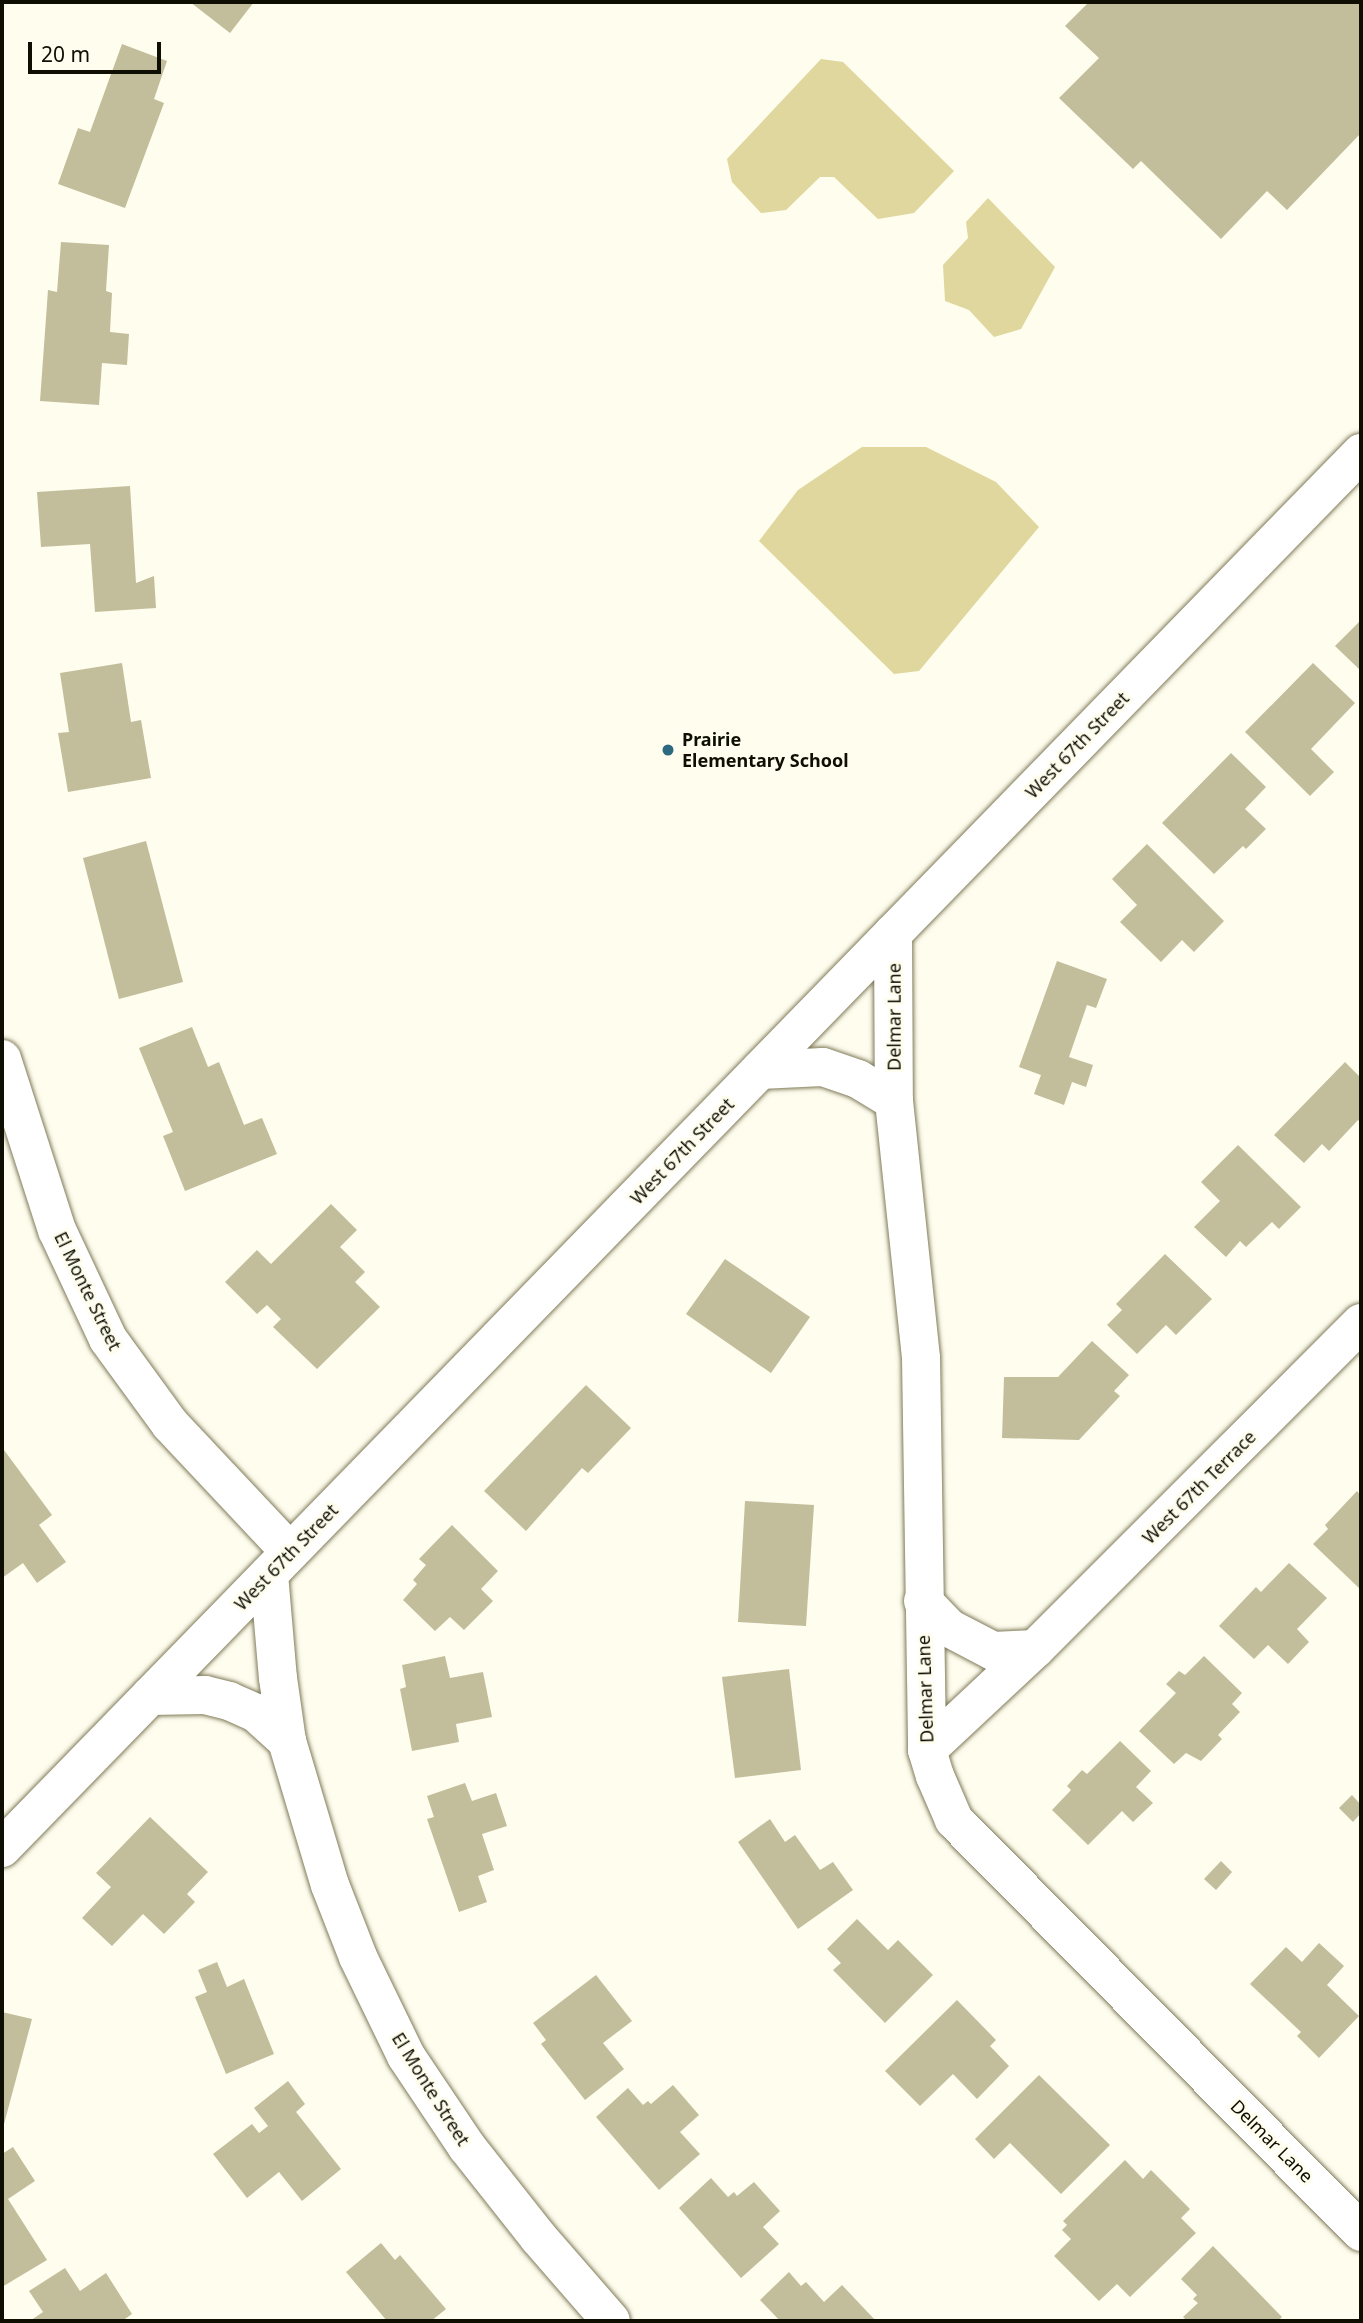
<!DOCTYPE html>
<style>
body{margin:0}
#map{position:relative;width:1363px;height:2323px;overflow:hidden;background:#fefdee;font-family:"Noto Sans",sans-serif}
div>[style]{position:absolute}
.green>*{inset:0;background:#dfd79d}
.building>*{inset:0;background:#c2be9b}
.roads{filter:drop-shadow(0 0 2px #807b5a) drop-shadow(0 0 2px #807b5a)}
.minor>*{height:38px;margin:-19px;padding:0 19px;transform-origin:19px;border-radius:19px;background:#fff}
.dots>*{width:19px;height:19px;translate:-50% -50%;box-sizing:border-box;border:4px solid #fefdee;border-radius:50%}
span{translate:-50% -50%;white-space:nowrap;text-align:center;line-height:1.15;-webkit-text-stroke:6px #fefdee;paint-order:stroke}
.poi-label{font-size:18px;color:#0f0e03;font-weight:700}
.left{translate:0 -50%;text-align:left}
.street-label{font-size:18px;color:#0f0e03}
.frame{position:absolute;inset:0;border:4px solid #0f0e03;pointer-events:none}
.scale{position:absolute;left:28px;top:42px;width:133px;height:32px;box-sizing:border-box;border:4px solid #0f0e03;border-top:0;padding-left:9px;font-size:21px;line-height:24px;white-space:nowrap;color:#0f0e03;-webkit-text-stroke:5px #fefdee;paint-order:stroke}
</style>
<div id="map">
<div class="green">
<i style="clip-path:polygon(821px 59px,843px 62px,954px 171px,914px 213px,878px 219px,834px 177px,820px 177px,786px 210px,761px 213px,732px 182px,727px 159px)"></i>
<i style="clip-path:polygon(988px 198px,1055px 267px,1021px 329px,994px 337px,969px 310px,945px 301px,943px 265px,968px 238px,966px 222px)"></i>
<i style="clip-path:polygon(862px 447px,926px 447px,996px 482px,1039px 527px,919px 671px,894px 674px,759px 541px,798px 490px)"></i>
</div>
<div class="building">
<i style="clip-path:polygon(190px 2px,254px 2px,230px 33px)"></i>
<i style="clip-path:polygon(1089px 2px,1361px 2px,1361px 99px,1359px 102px,1361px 133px,1287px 210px,1267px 191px,1221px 239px,1141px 161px,1133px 169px,1059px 98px,1099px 58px,1065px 26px)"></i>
<i style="clip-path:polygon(122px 44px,167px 61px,154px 99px,164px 103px,125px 208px,58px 184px,78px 128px,90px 132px)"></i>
<i style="clip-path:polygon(61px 242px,109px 245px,106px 291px,112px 293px,110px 332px,129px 334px,127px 365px,102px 363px,99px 405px,40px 401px,48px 290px,57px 292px)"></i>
<i style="clip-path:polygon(130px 486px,136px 583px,154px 576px,156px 608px,95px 612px,90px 544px,41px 547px,37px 492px)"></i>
<i style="clip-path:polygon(1361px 620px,1361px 671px,1335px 646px)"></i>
<i style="clip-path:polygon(122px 663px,131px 722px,141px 720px,151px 778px,68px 792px,58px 733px,69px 732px,60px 673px)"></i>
<i style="clip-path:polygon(1313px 663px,1355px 703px,1311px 749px,1334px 772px,1310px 796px,1245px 732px)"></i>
<i style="clip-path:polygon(1231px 753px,1266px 787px,1245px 809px,1266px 829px,1246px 849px,1243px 846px,1214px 874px,1162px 823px)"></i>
<i style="clip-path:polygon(146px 841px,183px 982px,119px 999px,83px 858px)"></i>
<i style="clip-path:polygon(1147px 844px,1224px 921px,1194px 952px,1182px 940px,1161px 962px,1120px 922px,1137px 905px,1112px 879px)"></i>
<i style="clip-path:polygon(1057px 961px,1107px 979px,1096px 1008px,1087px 1005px,1069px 1057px,1093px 1065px,1086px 1087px,1072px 1082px,1064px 1105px,1034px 1094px,1041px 1075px,1019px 1067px)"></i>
<i style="clip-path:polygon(192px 1027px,208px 1067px,219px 1062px,244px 1125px,262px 1118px,277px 1154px,185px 1191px,163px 1136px,173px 1132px,139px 1048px)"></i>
<i style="clip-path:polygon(1345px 1062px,1361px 1078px,1361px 1123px,1358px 1120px,1329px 1151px,1322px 1144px,1304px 1163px,1274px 1135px)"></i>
<i style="clip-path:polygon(1238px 1145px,1301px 1207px,1279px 1229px,1272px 1222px,1246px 1247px,1240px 1241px,1226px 1257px,1194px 1227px,1220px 1201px,1201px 1182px)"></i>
<i style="clip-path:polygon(331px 1204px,357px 1230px,340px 1247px,365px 1272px,355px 1282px,380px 1307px,317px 1369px,273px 1327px,281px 1319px,267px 1305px,257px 1314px,225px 1282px,257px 1250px,271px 1264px)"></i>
<i style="clip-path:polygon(1165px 1254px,1212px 1299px,1176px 1335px,1166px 1325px,1137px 1354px,1107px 1325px,1122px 1310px,1116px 1304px)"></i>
<i style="clip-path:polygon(725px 1259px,810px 1317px,771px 1373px,686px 1314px)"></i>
<i style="clip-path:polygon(1092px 1341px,1129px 1375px,1114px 1391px,1120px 1396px,1079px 1440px,1002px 1438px,1004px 1377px,1058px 1377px)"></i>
<i style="clip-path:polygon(586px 1385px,631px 1428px,588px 1473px,582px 1468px,526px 1531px,484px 1491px)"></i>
<i style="clip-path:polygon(4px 1450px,52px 1515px,39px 1525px,66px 1562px,37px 1583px,23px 1563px,2px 1578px,2px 1452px)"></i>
<i style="clip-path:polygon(1357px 1491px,1361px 1496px,1361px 1590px,1313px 1544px,1328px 1529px,1325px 1525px)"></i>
<i style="clip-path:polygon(745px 1501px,814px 1505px,806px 1626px,738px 1622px)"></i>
<i style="clip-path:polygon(452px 1525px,498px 1571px,481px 1589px,493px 1601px,464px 1630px,450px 1617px,435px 1631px,403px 1600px,417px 1584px,413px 1580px,426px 1565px,419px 1559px)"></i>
<i style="clip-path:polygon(1289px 1563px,1327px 1598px,1297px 1629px,1309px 1642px,1288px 1664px,1268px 1645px,1254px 1659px,1219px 1626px,1256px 1587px,1261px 1592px)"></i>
<i style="clip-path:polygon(445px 1656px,450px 1678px,483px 1672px,492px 1717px,456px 1724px,459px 1742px,412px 1751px,400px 1689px,406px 1687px,402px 1665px)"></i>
<i style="clip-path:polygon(1204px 1656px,1242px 1693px,1232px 1704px,1240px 1712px,1218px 1735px,1222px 1739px,1201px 1761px,1186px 1753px,1174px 1764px,1139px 1731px,1176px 1693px,1166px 1684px,1179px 1671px,1185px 1675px)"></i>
<i style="clip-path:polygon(789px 1669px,801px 1770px,735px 1778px,722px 1677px)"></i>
<i style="clip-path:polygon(1120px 1741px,1151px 1771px,1136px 1787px,1153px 1803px,1133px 1822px,1122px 1811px,1088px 1845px,1052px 1810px,1071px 1790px,1067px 1786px,1082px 1770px,1087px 1774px)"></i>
<i style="clip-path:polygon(465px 1783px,472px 1801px,496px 1793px,507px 1826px,482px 1834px,494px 1870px,478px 1876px,487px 1902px,459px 1912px,427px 1819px,434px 1817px,427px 1796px)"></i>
<i style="clip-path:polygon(1352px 1795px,1361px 1805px,1361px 1813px,1353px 1822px,1339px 1808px)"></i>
<i style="clip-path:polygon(150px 1817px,208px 1872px,187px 1894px,195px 1902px,164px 1934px,143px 1914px,112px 1946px,82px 1918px,111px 1887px,96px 1873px)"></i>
<i style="clip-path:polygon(770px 1819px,785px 1842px,795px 1835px,820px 1870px,833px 1862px,853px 1890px,798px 1929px,738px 1842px)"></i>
<i style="clip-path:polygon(1221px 1861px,1232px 1872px,1216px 1890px,1204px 1879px)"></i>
<i style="clip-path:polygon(857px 1919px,888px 1950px,898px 1940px,933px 1975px,885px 2023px,833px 1970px,841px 1963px,827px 1949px)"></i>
<i style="clip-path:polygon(1319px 1943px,1344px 1966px,1327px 1985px,1359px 2016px,1319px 2058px,1297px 2036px,1301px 2032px,1250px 1984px,1286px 1947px,1302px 1962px)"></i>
<i style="clip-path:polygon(217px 1962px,227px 1987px,244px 1979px,274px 2054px,226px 2074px,195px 1997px,207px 1992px,198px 1970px)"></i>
<i style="clip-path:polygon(596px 1975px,632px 2021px,603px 2043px,624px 2069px,585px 2100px,541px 2044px,546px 2040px,533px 2023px)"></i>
<i style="clip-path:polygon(957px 2000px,996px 2040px,990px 2046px,1009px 2066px,977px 2099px,953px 2074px,920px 2106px,885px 2071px)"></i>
<i style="clip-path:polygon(2px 2012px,32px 2019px,3px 2128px,2px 2128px)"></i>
<i style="clip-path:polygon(1039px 2075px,1110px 2145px,1061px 2194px,1010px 2143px,994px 2159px,975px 2139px)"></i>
<i style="clip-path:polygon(288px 2081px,305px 2104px,296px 2112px,341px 2169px,302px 2201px,279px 2172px,247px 2198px,213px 2154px,252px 2124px,259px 2133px,268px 2126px,254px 2108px)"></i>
<i style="clip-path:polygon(673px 2085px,699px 2115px,680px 2132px,700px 2154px,659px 2190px,596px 2117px,628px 2088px,643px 2105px,648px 2101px,651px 2104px)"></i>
<i style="clip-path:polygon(13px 2147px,35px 2181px,8px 2199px,47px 2260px,2px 2287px,2px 2154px)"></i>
<i style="clip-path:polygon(1125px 2160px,1143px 2179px,1151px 2170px,1190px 2209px,1181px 2218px,1196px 2233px,1130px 2297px,1117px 2284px,1099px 2301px,1054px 2256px,1071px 2239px,1062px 2230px,1067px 2225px,1063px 2221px)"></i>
<i style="clip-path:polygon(711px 2178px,728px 2197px,734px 2192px,737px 2196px,754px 2182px,780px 2211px,763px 2227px,779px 2244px,741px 2278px,679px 2208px)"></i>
<i style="clip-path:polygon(381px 2243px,395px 2260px,400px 2255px,446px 2309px,431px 2321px,387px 2321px,346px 2272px)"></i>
<i style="clip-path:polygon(1213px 2246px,1282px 2317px,1278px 2321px,1187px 2321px,1183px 2317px,1198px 2303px,1193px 2299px,1197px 2295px,1181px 2279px)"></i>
<i style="clip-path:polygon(65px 2268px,80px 2291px,106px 2273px,132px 2314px,122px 2321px,30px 2321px,43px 2312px,29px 2291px)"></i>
<i style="clip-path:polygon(789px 2272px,801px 2286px,806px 2282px,824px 2302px,842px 2285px,876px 2321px,780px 2321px,760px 2300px)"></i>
</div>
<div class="roads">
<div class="minor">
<i style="left:893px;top:933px;width:168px;rotate:89.7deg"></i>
<i style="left:894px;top:1101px;width:258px;rotate:84deg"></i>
<i style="left:921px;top:1358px;width:392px;rotate:89.1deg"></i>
<i style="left:927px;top:1750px;width:27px;rotate:73deg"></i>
<i style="left:935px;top:1776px;width:48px;rotate:66.6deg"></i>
<i style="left:954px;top:1820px;width:579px;rotate:45.35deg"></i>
<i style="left:2px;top:1059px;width:180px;rotate:72.2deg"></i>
<i style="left:57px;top:1230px;width:120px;rotate:64.9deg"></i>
<i style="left:108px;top:1339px;width:105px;rotate:53.9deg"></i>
<i style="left:170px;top:1424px;width:175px;rotate:46.8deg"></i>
<i style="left:760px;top:1070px;width:63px;rotate:-2.7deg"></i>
<i style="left:823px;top:1067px;width:37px;rotate:19deg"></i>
<i style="left:858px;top:1079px;width:42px;rotate:31.4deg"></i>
<i style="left:269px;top:1574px;width:104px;rotate:85.1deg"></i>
<i style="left:278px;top:1678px;width:64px;rotate:81.9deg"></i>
<i style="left:923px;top:1601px;width:37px;rotate:46deg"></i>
<i style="left:949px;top:1628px;width:50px;rotate:27.6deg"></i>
<i style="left:993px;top:1651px;width:42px;rotate:-2.7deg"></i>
<i style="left:150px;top:1696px;width:55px;rotate:-1deg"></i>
<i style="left:205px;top:1695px;width:25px;rotate:14deg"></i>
<i style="left:229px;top:1701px;width:30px;rotate:24deg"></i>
<i style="left:256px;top:1713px;width:42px;rotate:42.1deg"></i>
<i style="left:287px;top:1741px;width:150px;rotate:73.4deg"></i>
<i style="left:330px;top:1885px;width:77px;rotate:68.7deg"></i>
<i style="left:358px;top:1957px;width:110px;rotate:64.1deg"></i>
<i style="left:406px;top:2056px;width:110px;rotate:56.2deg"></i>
<i style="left:467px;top:2147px;width:115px;rotate:51.7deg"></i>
<i style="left:538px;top:2237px;width:111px;rotate:49deg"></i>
<i style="left:927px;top:1750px;width:148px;rotate:-43.1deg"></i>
<i style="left:1035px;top:1649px;width:461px;rotate:-45deg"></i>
<i style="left:2px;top:1848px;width:1948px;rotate:-45.75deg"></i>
</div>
</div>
<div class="dots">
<i style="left:668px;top:750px;background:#2d6a80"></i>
</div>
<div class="poi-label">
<span class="left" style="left:682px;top:750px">Prairie<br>Elementary School</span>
</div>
<div class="street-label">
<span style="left:1077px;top:745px;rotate:-46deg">West 67th Street</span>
<span style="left:894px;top:1017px;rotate:-90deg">Delmar Lane</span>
<span style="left:682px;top:1151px;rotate:-46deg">West 67th Street</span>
<span style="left:88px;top:1291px;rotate:64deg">El Monte Street</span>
<span style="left:1199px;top:1487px;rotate:-45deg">West 67th Terrace</span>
<span style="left:286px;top:1557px;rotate:-46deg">West 67th Street</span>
<span style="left:925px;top:1689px;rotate:-92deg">Delmar Lane</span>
<span style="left:431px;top:2089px;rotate:58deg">El Monte Street</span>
<span style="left:1272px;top:2141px;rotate:45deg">Delmar Lane</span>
</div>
<div class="frame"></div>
<div class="scale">20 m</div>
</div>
